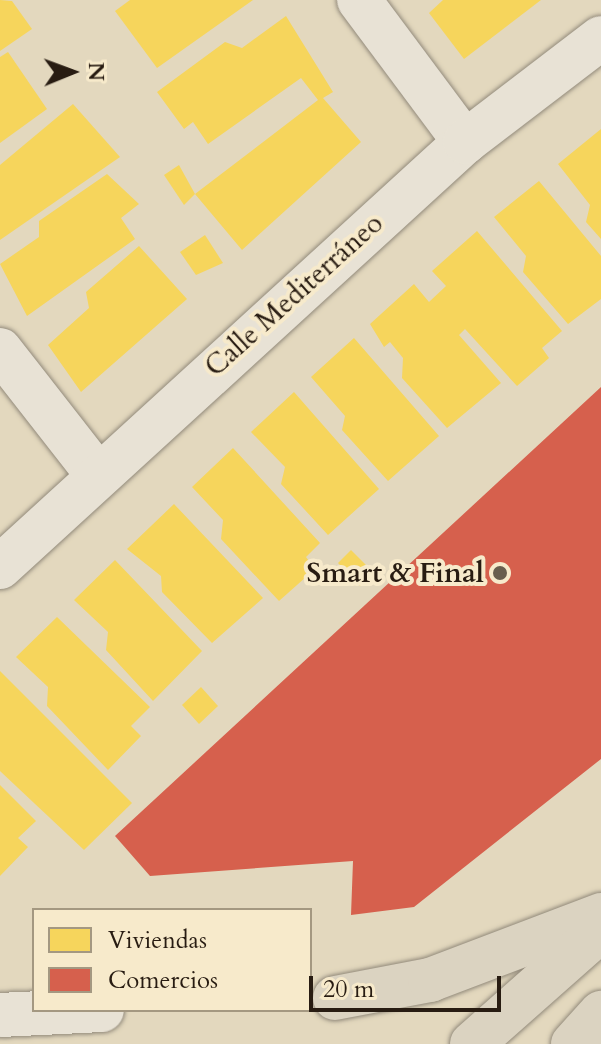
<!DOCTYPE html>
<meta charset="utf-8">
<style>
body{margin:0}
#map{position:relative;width:601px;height:1044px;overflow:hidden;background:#e3d8be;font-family:Cardo,serif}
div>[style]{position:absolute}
.homes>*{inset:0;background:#f6d55c}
.shops>*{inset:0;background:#d6604d}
.roads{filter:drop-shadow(0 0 2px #928a7b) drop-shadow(0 0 2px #928a7b)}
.street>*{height:44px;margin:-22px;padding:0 22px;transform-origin:22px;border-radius:22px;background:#e8e2d5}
.secondary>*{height:44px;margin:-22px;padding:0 22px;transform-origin:22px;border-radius:22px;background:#e8e2d5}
.primary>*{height:44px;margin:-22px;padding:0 22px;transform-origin:22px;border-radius:22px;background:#dbd3c1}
.dots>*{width:22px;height:22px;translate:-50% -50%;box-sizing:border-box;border:4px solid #f7eacb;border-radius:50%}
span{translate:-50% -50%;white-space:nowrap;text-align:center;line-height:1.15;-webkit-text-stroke:8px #f7eacb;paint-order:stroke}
.street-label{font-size:28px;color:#281c12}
.poi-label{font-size:28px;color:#281c12;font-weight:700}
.right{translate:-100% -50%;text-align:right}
.legend{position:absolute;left:32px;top:908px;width:280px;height:104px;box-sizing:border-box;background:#f7eacb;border:2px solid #a49881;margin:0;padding:10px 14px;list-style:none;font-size:24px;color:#281c12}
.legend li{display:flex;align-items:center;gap:16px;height:40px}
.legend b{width:40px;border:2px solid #a49881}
.north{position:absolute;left:32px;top:32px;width:80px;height:80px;-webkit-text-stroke:6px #f7eacb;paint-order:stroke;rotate:89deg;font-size:22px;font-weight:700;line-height:32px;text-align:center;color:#281c12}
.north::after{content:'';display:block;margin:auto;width:28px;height:36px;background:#281c12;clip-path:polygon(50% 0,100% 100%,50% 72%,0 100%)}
.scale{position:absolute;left:309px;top:976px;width:192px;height:36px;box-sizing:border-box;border:4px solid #281c12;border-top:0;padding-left:10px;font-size:24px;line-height:28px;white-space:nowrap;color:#281c12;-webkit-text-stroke:6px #f7eacb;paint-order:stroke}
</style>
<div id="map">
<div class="homes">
<i style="clip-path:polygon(0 0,12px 1px,32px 29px,0 51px)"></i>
<i style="clip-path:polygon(130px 0,253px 0,157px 68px,115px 11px)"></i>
<i style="clip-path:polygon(443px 0,541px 0,464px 59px,429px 13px)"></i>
<i style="clip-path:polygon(286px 16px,333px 92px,323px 98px,361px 142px,242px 250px,195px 194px,318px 100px,301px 78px,208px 144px,193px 122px,184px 129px,157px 92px,225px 42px,242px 48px)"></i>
<i style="clip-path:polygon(8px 52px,47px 109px,0 143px,0 57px)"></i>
<i style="clip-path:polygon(73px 104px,120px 157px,0 240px,0 165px)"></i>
<i style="clip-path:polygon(601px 129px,601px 239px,586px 222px,590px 205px,558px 164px)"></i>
<i style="clip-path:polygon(179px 165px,195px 194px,184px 205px,164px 175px)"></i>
<i style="clip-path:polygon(107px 174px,139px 204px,121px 218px,135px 239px,27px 316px,0 264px,39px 237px,39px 221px)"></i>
<i style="clip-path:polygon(539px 181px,601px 256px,601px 299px,568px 324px,523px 272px,526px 256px,494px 217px)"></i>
<i style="clip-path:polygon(477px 231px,562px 331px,542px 348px,549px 358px,517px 386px,465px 329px,459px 335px,501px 383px,447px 428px,402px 378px,403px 358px,390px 342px,384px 347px,370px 324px,414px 284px,429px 302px,446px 286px,432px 271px)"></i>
<i style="clip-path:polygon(205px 235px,223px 263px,196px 275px,180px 252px)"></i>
<i style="clip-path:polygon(139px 246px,187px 299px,81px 392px,48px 345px,89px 308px,86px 292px)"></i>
<i style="clip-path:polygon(354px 338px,439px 436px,388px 481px,342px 430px,345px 416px,311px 377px)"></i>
<i style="clip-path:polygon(294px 392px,379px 489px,328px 535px,281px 484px,285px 467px,251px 432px)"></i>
<i style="clip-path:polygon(233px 448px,320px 543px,306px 557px,315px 569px,279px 601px,221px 539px,223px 520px,192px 487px)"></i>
<i style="clip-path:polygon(174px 504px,263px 598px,212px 643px,162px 592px,161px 576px,127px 549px)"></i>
<i style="clip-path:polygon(351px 550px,374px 573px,360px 586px,338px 563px)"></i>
<i style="clip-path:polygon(115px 560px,202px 651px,153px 701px,106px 650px,108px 632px,74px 600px)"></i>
<i style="clip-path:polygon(57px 617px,150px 707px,131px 726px,141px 736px,108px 770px,47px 706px,48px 687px,16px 657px)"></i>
<i style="clip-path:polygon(0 671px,132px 803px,84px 850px,0 771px)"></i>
<i style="clip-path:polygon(201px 687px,218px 706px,199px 724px,182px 705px)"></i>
<i style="clip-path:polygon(0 785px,36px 821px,18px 838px,28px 847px,0 876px)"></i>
</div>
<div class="shops">
<i style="clip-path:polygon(601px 387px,601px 759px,414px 907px,351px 915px,353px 861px,150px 876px,115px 836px)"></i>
</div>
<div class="roads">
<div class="street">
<i style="left:359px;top:0;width:177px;rotate:53.3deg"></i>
<i style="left:0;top:350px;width:157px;rotate:52deg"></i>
<i style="left:0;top:567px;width:630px;rotate:-42.43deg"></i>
<i style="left:465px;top:142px;width:171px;rotate:-37.4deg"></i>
</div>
<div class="secondary">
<i style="left:0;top:1015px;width:102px;rotate:-2.8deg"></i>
</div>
<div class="primary">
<i style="left:335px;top:998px;width:97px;rotate:-10.7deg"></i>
<i style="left:430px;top:980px;width:183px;rotate:-20.8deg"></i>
<i style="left:472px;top:1044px;width:172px;rotate:-41.5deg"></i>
<i style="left:573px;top:1044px;width:42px;rotate:-47.9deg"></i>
</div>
</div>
<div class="dots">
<i style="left:500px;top:573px;background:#695e4e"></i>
</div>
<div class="street-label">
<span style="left:294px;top:295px;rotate:-42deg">Calle Mediterráneo</span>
</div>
<div class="poi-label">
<span class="right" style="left:484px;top:573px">Smart &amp; Final</span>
</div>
<ul class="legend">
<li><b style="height:22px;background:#f6d55c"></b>Viviendas</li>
<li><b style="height:22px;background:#d6604d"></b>Comercios</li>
</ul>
<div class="north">N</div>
<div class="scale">20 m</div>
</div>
